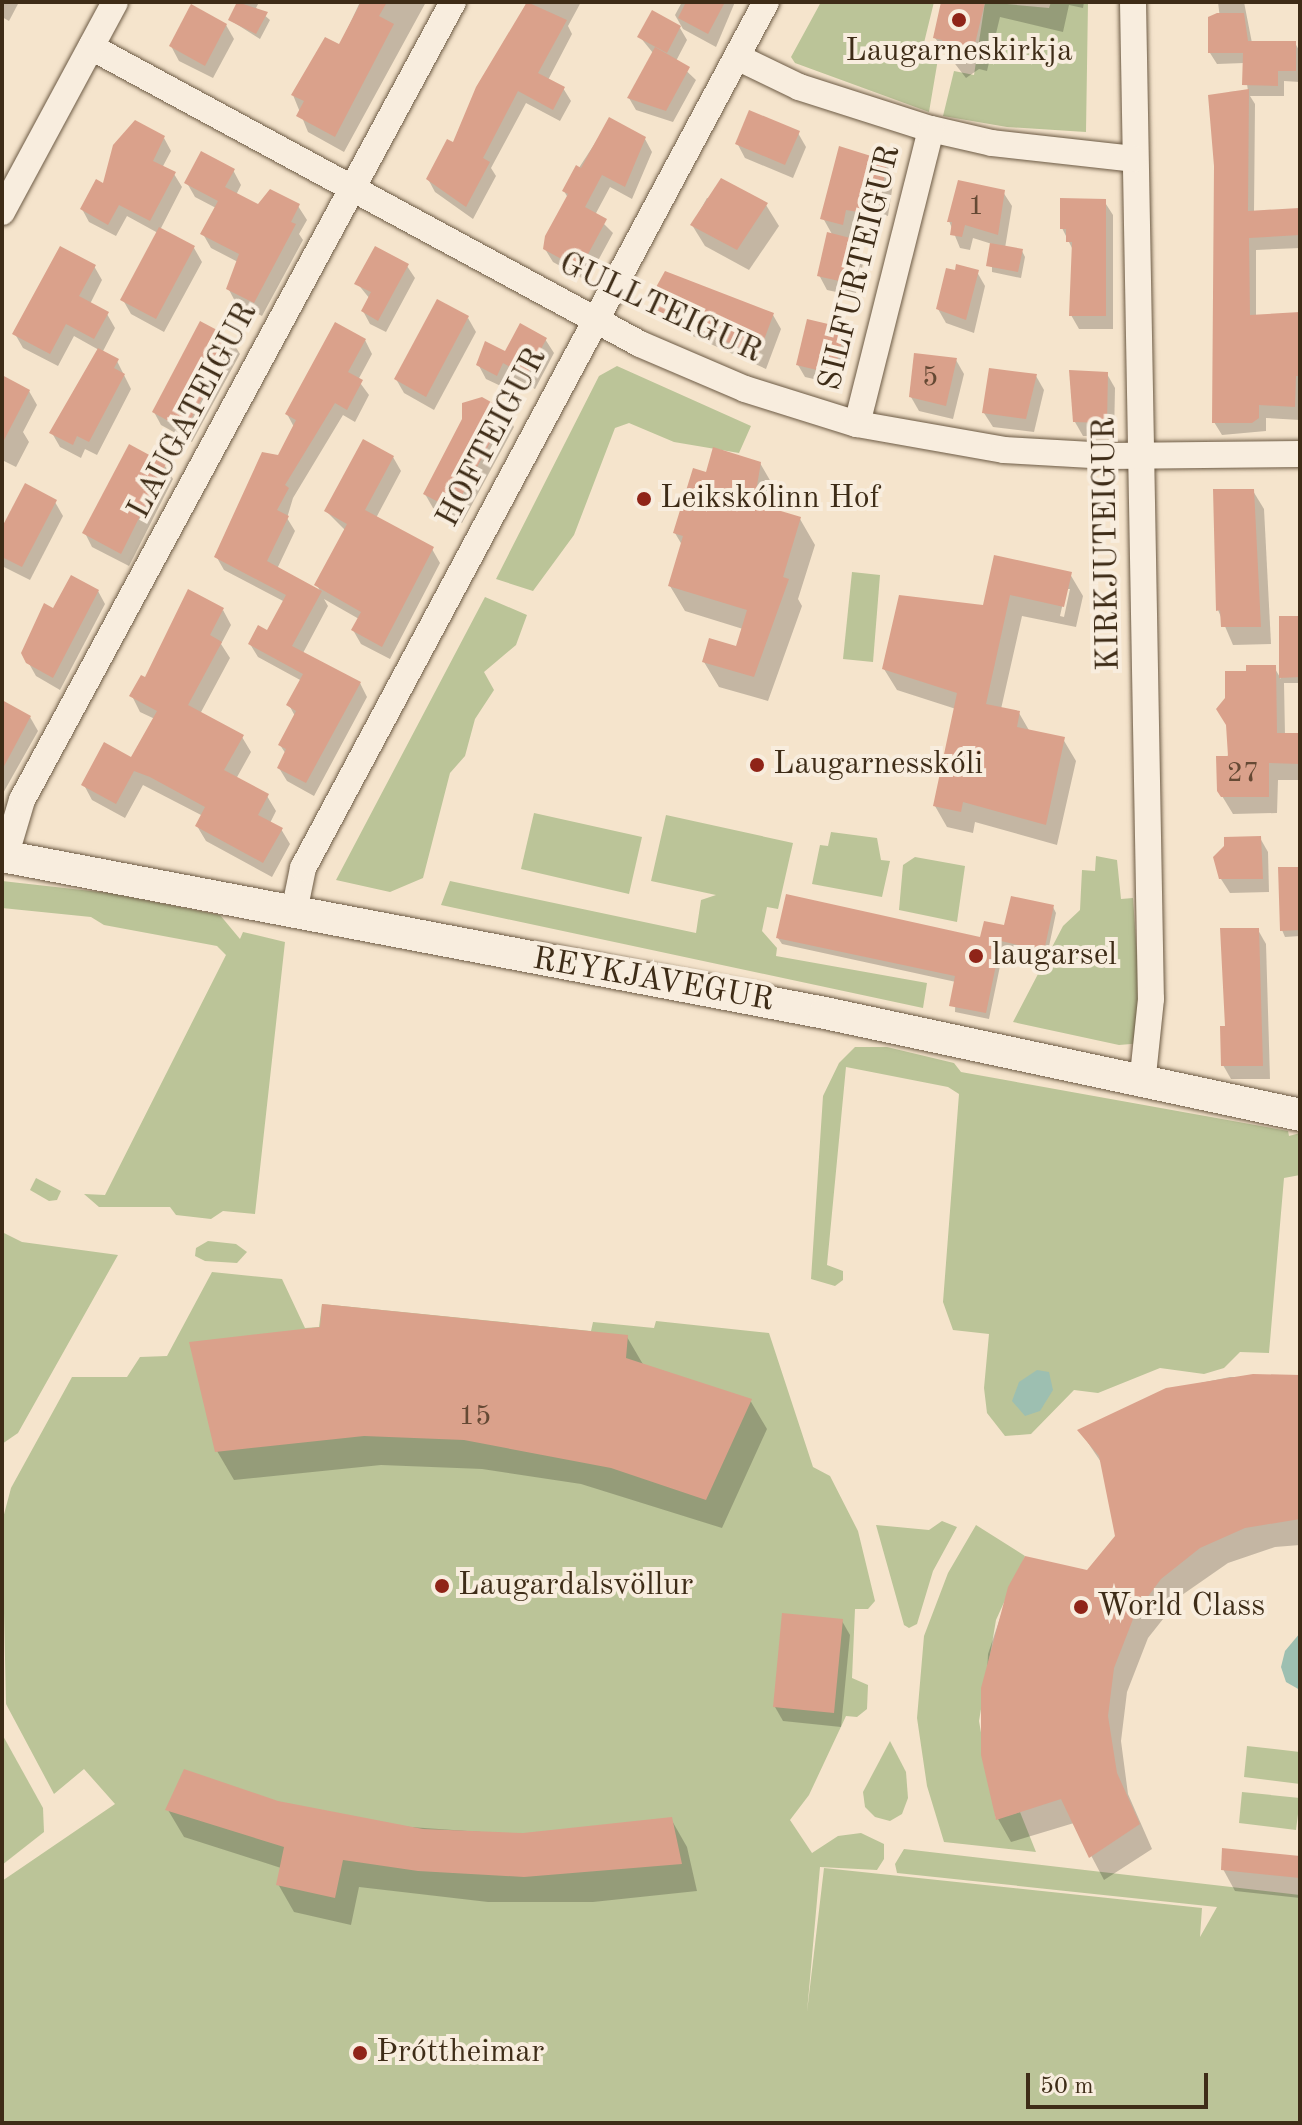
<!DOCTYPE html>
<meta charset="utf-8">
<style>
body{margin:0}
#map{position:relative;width:1302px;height:2125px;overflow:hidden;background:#f5e4cc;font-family:"Old Standard TT",serif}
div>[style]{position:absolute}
.green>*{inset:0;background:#bbc498}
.water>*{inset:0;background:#9dbfb1}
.shadow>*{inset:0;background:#0003}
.building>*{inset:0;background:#daa18b}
.roads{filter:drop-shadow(0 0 2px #6c5a44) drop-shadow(0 0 2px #6c5a44)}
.minor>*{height:26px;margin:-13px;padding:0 13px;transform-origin:13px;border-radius:13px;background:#f8edde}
.tertiary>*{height:32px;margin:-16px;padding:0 16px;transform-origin:16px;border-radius:16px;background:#f8edde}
.dots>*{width:22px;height:22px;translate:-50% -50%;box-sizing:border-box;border:4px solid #f8edde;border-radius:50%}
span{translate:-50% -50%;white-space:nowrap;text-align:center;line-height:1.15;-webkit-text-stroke:8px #f8edde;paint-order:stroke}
.number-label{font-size:28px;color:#654934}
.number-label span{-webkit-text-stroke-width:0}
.poi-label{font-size:32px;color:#3e2c17}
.left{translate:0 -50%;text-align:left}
.street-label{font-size:32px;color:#3e2c17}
.frame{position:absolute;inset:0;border:4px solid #3e2c17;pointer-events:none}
.scale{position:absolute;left:1026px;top:2073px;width:182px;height:36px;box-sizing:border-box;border:4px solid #3e2c17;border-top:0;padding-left:10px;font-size:24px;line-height:28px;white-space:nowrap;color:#3e2c17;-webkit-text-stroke:6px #f8edde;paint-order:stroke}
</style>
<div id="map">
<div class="green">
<i style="clip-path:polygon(821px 2px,934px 2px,921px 55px,938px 59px,929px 112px,795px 63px,791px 57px)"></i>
<i style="clip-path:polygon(985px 2px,1049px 8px,1051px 2px,1088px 2px,1086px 132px,1007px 127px,943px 116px,954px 71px,974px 75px)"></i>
<i style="clip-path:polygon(617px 366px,751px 426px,739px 453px,674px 442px,629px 423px,615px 428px,574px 535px,533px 591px,496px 579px,599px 376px)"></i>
<i style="clip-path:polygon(852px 572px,880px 575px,873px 662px,843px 659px)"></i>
<i style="clip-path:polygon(485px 597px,527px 615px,516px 645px,484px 672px,494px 690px,475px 719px,465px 756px,450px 773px,423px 878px,390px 892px,336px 880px)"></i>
<i style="clip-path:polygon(534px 813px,642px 837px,629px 894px,521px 869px)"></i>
<i style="clip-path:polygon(666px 815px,793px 843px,778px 909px,767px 907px,762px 931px,777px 948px,776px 956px,927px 983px,923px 1008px,441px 905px,450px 881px,696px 933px,701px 900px,716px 895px,651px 881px)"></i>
<i style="clip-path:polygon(831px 832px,877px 838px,881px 860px,890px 861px,882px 897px,812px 884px,820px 845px,828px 846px)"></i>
<i style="clip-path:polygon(1096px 856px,1117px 860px,1121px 899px,1133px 898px,1143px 1043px,1119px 1045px,1013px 1022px,1063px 926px,1080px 910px,1082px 870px,1095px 871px)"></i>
<i style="clip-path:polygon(915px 857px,965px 866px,957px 922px,899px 910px,903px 865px)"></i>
<i style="clip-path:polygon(2px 881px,109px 893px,220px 915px,240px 939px,243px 932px,285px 942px,255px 1214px,223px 1211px,211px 1219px,176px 1215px,170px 1207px,99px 1207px,84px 1194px,105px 1195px,226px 955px,217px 946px,104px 925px,91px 917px,2px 908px)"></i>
<i style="clip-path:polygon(855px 1047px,887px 1047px,954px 1063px,961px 1072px,1288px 1131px,1289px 1136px,1300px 1133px,1300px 1175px,1284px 1178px,1269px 1353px,1240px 1352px,1224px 1368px,1204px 1374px,1160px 1368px,1098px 1393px,1074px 1390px,1031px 1434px,1005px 1436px,987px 1413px,984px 1388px,989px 1334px,953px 1330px,943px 1302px,959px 1094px,948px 1087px,846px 1067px,827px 1265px,843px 1271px,843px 1280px,835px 1286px,811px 1279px,823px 1096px,839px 1063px)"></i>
<i style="clip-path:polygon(36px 1178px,61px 1191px,57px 1200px,49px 1201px,30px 1190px)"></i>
<i style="clip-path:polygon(2px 1232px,22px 1242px,118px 1255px,18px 1433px,2px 1444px)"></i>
<i style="clip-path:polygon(208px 1241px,236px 1244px,247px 1252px,237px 1263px,205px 1261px,195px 1256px,196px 1248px)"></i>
<i style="clip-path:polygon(212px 1272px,282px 1279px,305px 1328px,319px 1327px,322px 1304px,591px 1331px,593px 1322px,654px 1328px,656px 1321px,769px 1333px,813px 1467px,830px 1476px,858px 1531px,875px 1601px,868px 1609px,855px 1609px,852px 1678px,868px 1685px,867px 1709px,857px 1717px,846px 1716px,809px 1795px,790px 1820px,812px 1853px,838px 1836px,861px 1833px,884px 1844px,884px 1859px,877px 1870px,820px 1867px,807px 2012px,824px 1868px,1202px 1908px,1200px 1937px,1217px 1907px,897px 1873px,895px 1864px,904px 1849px,1300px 1895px,1300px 2123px,2px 2123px,2px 1881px,115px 1804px,84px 1769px,54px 1794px,6px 1704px,2px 1522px,11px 1488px,72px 1377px,127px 1377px,140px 1357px,167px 1356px)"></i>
<i style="clip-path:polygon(942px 1521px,957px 1527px,933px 1571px,917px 1624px,909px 1628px,904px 1625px,876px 1525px,929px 1530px)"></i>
<i style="clip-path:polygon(976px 1525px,1025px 1556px,996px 1620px,979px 1721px,996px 1819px,1020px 1812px,1036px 1852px,944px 1842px,927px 1786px,917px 1718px,924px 1636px,948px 1573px)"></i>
<i style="clip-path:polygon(2px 1734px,43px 1808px,44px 1832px,2px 1865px)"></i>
<i style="clip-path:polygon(890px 1741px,906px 1772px,908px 1798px,902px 1814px,890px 1821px,875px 1817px,865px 1807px,863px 1792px)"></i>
<i style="clip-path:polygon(1247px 1746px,1300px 1752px,1300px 1784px,1244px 1777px)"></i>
<i style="clip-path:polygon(1242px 1792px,1300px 1798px,1296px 1830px,1239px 1823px)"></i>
</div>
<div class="water">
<i style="clip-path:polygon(1037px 1370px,1049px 1372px,1053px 1390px,1040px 1411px,1025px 1416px,1012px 1401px,1019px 1382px)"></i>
<i style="clip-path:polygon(1300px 1633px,1300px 1690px,1286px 1682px,1281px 1667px,1285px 1651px)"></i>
</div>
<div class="shadow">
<i style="clip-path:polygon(2px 2px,19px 2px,9px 21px,2px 17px)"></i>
<i style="clip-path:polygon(240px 2px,259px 2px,256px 8px,270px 20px,260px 39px,230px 20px)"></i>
<i style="clip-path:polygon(360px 2px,426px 2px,344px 152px,308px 132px,293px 95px,339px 47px)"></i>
<i style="clip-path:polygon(527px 2px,581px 2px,568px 26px,572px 34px,548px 80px,563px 88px,571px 101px,560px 121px,526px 103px,491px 168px,496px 176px,473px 219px,435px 192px,428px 179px,454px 145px)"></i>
<i style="clip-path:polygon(682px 2px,735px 2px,716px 47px,683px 29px,675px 15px)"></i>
<i style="clip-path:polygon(943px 2px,1084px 2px,1083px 8px,1069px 5px,1063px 32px,1000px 17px,987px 71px,979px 69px,966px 78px,935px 38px)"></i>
<i style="clip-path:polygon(1218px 2px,1244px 2px,1252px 43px,1295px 43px,1300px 52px,1300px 82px,1284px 81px,1284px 96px,1250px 96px,1255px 104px,1254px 213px,1300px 214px,1300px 248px,1256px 250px,1256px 317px,1300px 314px,1300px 420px,1266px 418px,1266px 431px,1222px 435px,1214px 422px,1228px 92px,1248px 91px,1244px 63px,1217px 64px,1210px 53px,1220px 19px)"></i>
<i style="clip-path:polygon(226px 25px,234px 39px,213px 78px,179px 61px,171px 46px)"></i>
<i style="clip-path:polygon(680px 28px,687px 40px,676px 61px,696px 80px,673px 122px,636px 110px,629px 98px,653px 53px,640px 37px)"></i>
<i style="clip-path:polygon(610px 120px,645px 139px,652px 152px,632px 199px,610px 187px,595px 215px,613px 233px,587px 281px,553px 262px,545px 249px,568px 198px,564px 191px)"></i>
<i style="clip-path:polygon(798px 133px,806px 147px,793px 178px,745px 158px,737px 143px)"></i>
<i style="clip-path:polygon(164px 138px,171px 151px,162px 168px,174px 174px,182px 187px,160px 230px,194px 248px,202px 262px,164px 332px,131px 314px,123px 300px,158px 233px,127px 216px,116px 236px,89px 222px,82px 209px)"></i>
<i style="clip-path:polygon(886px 163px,894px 177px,888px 216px,875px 212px,872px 226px,853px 223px,850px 240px,865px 256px,855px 296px,827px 290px,819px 275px,833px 236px,823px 218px)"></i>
<i style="clip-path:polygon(233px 170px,241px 185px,236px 195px,258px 206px,298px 206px,307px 220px,299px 234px,303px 240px,262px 316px,236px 303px,228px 288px,238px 262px,211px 248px,203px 234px,216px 208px,195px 197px,187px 183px)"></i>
<i style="clip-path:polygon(1003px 192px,1012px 206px,1005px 248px,1022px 251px,1025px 257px,1021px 278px,992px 272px,992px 244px,973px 238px,970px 250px,960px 248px,949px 221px)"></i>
<i style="clip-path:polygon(707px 198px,766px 205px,779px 226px,749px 270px,705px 246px,692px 225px)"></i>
<i style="clip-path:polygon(1104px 201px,1113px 215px,1113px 329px,1079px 329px,1071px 315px,1074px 252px,1062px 228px)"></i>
<i style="clip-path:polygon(94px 266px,102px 280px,90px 304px,107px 314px,115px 328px,102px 353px,117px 361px,131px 389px,97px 455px,85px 449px,81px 458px,60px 447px,52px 433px,99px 350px,74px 336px,58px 366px,23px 348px,15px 334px)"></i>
<i style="clip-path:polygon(407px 266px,415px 278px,386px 332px,370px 324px,363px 311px,370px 299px,357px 283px)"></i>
<i style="clip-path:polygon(977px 272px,985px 286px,974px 333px,946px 323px,938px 309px)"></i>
<i style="clip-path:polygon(658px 289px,773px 315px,781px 329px,766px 369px,664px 323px,656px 309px,662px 297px)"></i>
<i style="clip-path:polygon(468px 318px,476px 332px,434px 410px,404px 393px,396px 379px)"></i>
<i style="clip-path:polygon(844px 330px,851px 342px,840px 385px,805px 377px,798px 365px)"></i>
<i style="clip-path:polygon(545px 339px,554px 353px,535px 389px,511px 376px,505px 388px,486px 379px,478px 364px)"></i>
<i style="clip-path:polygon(365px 340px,372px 354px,358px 380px,369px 395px,355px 422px,343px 415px,293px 498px,287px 518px,295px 531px,277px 569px,321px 593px,317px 585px,346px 531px,326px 511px,393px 457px,401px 471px,376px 518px,432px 549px,440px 563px,390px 659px,361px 644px,353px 630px,359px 619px,324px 599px,328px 606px,303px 653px,360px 683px,367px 697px,314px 796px,287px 781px,279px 768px,286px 754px,280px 745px,295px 716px,289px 705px,302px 681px,258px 657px,250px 644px,268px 633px,285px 602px,224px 570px,216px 556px,263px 454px,279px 457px,294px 427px,287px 414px)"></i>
<i style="clip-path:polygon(232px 341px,240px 354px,192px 442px,161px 425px,154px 412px)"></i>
<i style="clip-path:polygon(956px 360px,964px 374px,953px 419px,919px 411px,911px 397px)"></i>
<i style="clip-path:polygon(1107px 374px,1115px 388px,1114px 436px,1083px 436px,1075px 422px)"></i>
<i style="clip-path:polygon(1036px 376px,1044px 390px,1034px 432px,993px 427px,984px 413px)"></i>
<i style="clip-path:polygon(2px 377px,29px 391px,37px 405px,23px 432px,29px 442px,16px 467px,4px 461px,2px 465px)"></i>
<i style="clip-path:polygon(506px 413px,514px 427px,462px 523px,433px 508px,425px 494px,464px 420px)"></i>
<i style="clip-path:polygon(760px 463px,775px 489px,771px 510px,800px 519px,815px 545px,798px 599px,802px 606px,768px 701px,719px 687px,704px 662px,737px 648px,743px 629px,685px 611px,670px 586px,682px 545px,675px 533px,707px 474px)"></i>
<i style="clip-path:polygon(165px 466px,173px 479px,129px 566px,92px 547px,85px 533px)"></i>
<i style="clip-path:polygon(1253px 491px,1264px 509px,1271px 644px,1233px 645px,1218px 610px)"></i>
<i style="clip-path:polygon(55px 502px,63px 516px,30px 580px,2px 566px,2px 531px)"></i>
<i style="clip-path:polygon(evenodd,995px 557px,1070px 574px,1083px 596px,1076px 627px,1022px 616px,1001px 709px,1019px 713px,1030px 732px,1063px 739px,1076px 761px,1057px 845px,975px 822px,973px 833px,947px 827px,935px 806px,956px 709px,897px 690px,884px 669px,984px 607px,995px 557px,1066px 589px,1070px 589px,1064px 617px,1060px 616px,1066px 589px)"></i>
<i style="clip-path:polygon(98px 591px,105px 604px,60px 690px,36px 676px,23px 653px,54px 611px)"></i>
<i style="clip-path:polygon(223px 610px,231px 625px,221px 644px,230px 658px,200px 714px,242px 737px,251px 752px,236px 779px,267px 796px,276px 811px,270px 823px,281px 829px,290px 844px,272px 877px,206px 841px,197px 826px,203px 816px,143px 785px,125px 818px,92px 800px,84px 785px,132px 759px,155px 719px,140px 712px,132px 696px)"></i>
<i style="clip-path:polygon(1281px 618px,1300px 618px,1300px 683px,1284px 683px,1285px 735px,1300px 735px,1300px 780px,1278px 780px,1277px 813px,1233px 814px,1219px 791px,1248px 673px,1274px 667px,1281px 679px)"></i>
<i style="clip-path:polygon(2px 702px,30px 717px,38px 731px,2px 795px)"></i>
<i style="clip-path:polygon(1260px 838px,1268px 852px,1269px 892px,1230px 893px,1221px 879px)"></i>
<i style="clip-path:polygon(1300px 869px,1300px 936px,1285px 937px,1282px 930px)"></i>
<i style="clip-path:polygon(1053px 907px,1056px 913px,1047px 956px,1004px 947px,989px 1019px,955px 1012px,956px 982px,782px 944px,778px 938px,982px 940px)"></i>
<i style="clip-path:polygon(1258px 930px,1266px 944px,1270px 1079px,1231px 1079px,1223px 1065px,1227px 1028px)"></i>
<i style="clip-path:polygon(627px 1337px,644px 1366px,750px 1400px,767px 1429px,722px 1528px,581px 1484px,482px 1469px,381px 1465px,234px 1480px,217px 1451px)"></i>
<i style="clip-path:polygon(1230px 1377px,1300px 1377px,1300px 1545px,1275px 1547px,1228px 1563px,1182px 1595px,1148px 1638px,1127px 1692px,1121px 1741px,1128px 1794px,1152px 1849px,1104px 1880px,1074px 1823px,1011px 1842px,998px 1819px,983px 1754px,988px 1654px,1010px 1588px,1088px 1573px,1117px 1536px,1103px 1465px,1080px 1431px,1166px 1390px)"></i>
<i style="clip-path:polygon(842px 1621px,850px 1635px,841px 1727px,783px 1721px,775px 1707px)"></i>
<i style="clip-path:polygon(168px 1810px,523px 1835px,671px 1819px,687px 1847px,697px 1891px,593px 1902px,488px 1902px,359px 1887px,351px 1925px,294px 1912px,278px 1884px,281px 1868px,184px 1837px)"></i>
<i style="clip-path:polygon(1300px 1858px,1300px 1898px,1235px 1891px,1223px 1869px)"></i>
</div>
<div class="building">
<i style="clip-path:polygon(237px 2px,268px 12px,256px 34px,228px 20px)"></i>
<i style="clip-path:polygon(361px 2px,387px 2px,379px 16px,394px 24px,335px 137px,296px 116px,304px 101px,291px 95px,325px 37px,339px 44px)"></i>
<i style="clip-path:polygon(527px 2px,567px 20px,538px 73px,565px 87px,553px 110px,518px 91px,483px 158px,490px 162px,466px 207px,426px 179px,447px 139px,453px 142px,476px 87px)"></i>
<i style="clip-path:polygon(686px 2px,725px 2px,708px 34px,678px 18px)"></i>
<i style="clip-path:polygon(941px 2px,985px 2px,974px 48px,964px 45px,951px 55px,942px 40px,933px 38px)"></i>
<i style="clip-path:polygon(191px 4px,227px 24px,205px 66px,169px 46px)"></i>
<i style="clip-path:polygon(652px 10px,681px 26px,667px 53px,637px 37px)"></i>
<i style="clip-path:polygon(1217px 13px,1244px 13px,1248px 41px,1296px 41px,1296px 71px,1278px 71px,1278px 86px,1242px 85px,1243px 53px,1208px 53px,1208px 17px)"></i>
<i style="clip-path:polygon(655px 47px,690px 67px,666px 111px,627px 98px)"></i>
<i style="clip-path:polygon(1249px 89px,1248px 211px,1299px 208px,1300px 220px,1300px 235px,1249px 238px,1250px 315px,1300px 312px,1300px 376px,1296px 376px,1295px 407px,1259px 405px,1259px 418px,1252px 423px,1212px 423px,1214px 166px,1208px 95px)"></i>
<i style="clip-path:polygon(749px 110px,800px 131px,785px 165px,735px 144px)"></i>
<i style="clip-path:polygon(609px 117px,646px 137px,625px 187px,602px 175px,585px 207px,607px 219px,580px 269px,543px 249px,545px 236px,568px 194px,562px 191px,576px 165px,581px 168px)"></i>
<i style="clip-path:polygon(135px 120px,165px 136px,153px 161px,176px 172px,150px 221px,119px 205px,108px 225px,80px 209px,96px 179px,103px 183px,113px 145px)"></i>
<i style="clip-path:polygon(839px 146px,887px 161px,880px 203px,868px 199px,864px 213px,846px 210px,843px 225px,820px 219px)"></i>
<i style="clip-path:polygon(201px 151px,235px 169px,225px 187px,258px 204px,270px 189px,300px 204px,291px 222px,296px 224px,254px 303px,226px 289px,239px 254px,200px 234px,218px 201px,184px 183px)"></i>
<i style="clip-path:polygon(721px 178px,768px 203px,737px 250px,690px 225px)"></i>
<i style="clip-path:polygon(958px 180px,1005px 190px,998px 235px,965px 225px,962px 237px,950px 235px,952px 222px,947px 222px)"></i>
<i style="clip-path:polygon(1060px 198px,1106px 199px,1106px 316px,1069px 316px,1072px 242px,1066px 242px,1066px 229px,1060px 229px)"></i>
<i style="clip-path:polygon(159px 227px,195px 246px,156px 319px,120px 300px)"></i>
<i style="clip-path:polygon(827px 232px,858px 240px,848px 283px,817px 276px)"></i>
<i style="clip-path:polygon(990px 243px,1023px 249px,1018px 272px,986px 266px)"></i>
<i style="clip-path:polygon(60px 246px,96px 265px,79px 296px,109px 312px,94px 339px,66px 324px,50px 354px,12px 334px)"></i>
<i style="clip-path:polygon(375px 246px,409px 264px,378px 321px,361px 311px,371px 292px,354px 284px)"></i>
<i style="clip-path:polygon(956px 264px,979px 270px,966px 320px,936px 309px,946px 268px,955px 270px)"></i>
<i style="clip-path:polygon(665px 271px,774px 313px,758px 356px,653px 309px,662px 293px,655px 289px)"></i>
<i style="clip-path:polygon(437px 299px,469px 316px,426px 397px,394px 379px)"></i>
<i style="clip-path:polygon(807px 319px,845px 328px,834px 374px,796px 365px)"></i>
<i style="clip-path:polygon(200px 321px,234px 339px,185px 430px,152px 412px)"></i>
<i style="clip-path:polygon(335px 322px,366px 339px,348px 372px,363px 380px,347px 410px,335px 403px,285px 485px,289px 488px,277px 510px,289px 516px,267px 561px,322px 591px,292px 646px,361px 682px,306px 783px,277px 768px,286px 749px,278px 745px,296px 711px,286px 705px,303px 674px,248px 644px,258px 625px,267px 630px,286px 595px,214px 557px,262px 452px,278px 455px,296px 420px,285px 414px)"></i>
<i style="clip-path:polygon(520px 323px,547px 338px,526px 376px,503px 363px,497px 376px,476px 365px,485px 341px,505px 351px)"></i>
<i style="clip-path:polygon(98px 348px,119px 359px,114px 368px,125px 374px,89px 442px,77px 436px,73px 445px,49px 433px)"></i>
<i style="clip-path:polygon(914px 353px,957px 358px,946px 406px,909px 397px)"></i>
<i style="clip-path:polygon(989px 368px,1037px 374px,1026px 419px,982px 413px)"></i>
<i style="clip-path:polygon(1069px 370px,1108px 372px,1107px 423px,1073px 422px)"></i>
<i style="clip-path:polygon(2px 375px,30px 390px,2px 444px)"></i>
<i style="clip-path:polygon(482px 397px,507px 411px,454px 510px,423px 494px,462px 419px,462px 403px)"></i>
<i style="clip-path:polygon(363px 439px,394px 456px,365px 510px,434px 547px,382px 647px,351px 630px,361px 612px,314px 585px,347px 524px,324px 511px)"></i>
<i style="clip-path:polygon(129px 444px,166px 464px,121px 554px,82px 533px)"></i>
<i style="clip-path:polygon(713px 447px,761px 462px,754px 503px,801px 517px,783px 577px,789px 579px,754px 677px,702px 662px,709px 638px,736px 646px,747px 610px,668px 586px,683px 536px,673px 533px,693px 468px,706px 472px)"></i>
<i style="clip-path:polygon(25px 483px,57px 500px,22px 567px,2px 557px,2px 527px)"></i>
<i style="clip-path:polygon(1213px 489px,1254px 489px,1261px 627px,1221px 627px,1220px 610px,1216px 611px)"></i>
<i style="clip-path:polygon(994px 555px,1072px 572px,1064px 607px,1010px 595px,986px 704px,1020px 711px,1017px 727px,1065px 737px,1046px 825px,963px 802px,961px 812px,933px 806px,957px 693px,882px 669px,899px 595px,983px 605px)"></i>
<i style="clip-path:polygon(71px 575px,99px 590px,53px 678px,26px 663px,21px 653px,44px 603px,53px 608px)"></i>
<i style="clip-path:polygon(188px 589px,224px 608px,210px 635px,222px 642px,188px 705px,244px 735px,224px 770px,269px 794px,258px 815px,283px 828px,263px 863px,195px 826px,205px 807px,150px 777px,134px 771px,116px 804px,81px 785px,104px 742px,131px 757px,157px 711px,129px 696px,141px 675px,145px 677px)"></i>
<i style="clip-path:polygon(1279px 616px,1300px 616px,1300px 677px,1279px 678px)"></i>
<i style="clip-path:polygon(1246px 665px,1276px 665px,1277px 733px,1300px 733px,1300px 764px,1269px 763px,1269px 797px,1221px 797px,1217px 791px,1216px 756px,1228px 756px,1226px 725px,1216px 709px,1225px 698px,1225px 671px,1246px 671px)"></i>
<i style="clip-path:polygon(2px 700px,31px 716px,2px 770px)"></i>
<i style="clip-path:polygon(1261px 836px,1263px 879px,1219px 879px,1213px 857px,1224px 846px,1224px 837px)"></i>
<i style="clip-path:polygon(1278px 867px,1300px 867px,1300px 930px,1280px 931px)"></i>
<i style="clip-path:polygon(786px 894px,980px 937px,984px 921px,1004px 925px,1011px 896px,1054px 905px,1044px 951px,1001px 941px,986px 1013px,949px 1006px,955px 976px,776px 938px)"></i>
<i style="clip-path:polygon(1220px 928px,1259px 928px,1263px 1066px,1221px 1066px,1220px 1026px,1225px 1026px)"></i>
<i style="clip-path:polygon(322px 1304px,628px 1335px,626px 1358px,752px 1399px,706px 1500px,611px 1468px,464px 1440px,364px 1436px,215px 1452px,189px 1342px,320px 1327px)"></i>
<i style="clip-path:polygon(1253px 1374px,1300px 1375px,1300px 1519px,1245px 1528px,1200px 1548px,1161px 1579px,1135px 1614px,1114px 1668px,1108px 1716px,1117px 1773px,1140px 1824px,1089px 1858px,1061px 1799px,996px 1820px,981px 1755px,981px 1688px,1008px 1587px,1025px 1556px,1087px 1570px,1115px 1536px,1099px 1456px,1077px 1430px,1166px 1388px)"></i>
<i style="clip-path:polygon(782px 1613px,843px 1619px,834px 1713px,773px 1707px)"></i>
<i style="clip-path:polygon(184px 1769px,278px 1801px,423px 1829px,523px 1833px,672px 1817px,682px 1864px,524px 1877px,418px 1871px,343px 1860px,335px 1898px,276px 1885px,284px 1847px,165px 1810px)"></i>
<i style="clip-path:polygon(1222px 1848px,1300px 1856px,1300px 1878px,1221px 1870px)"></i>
</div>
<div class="roads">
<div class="minor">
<i style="left:1133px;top:2px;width:997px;rotate:88.97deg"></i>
<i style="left:1151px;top:999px;width:85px;rotate:96deg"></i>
<i style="left:91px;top:47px;width:624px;rotate:28.41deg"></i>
<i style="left:640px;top:344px;width:114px;rotate:23.2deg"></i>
<i style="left:745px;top:389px;width:117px;rotate:17.4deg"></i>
<i style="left:857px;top:424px;width:149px;rotate:10deg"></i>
<i style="left:1004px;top:450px;width:105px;rotate:3.3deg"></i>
<i style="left:1109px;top:456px;width:191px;rotate:-0.6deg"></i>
<i style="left:737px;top:57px;width:69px;rotate:25.8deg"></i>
<i style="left:799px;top:87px;width:139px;rotate:17.7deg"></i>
<i style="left:931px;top:129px;width:63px;rotate:12.9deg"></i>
<i style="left:992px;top:143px;width:143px;rotate:6.4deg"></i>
<i style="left:2px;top:212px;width:238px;rotate:-61.7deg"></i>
<i style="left:857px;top:424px;width:304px;rotate:-75.9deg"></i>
<i style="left:5px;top:857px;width:59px;rotate:-73.4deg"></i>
<i style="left:22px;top:800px;width:907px;rotate:-61.63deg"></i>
<i style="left:294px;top:912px;width:45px;rotate:-78.4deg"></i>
<i style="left:303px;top:868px;width:982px;rotate:-61.87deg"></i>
</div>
<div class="tertiary">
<i style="left:2px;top:856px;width:838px;rotate:10.8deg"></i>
<i style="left:825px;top:1013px;width:486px;rotate:12.1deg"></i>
</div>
</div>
<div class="dots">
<i style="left:959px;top:20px;background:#8f2418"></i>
<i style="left:644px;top:499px;background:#8f2418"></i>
<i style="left:757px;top:765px;background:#8f2418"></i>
<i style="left:976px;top:956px;background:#8f2418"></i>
<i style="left:442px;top:1586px;background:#8f2418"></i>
<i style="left:1081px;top:1607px;background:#8f2418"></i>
<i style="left:360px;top:2053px;background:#8f2418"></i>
</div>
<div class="number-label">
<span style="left:976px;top:207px">1</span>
<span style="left:930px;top:378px">5</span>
<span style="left:1243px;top:774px">27</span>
<span style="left:475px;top:1417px">15</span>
</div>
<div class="poi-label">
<span style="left:959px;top:52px">Laugarneskirkja</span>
<span class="left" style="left:660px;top:499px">Leikskólinn Hof</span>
<span class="left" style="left:773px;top:765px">Laugarnesskóli</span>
<span class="left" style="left:992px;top:956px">laugarsel</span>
<span class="left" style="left:458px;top:1586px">Laugardalsvöllur</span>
<span class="left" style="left:1097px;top:1607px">World Class</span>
<span class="left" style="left:376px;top:2053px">Þróttheimar</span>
</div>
<div class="street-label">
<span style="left:861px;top:268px;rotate:-76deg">SILFURTEIGUR</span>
<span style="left:660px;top:309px;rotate:25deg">GULLTEIGUR</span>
<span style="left:194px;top:411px;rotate:-62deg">LAUGATEIGUR</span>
<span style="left:493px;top:438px;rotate:-62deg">HOFTEIGUR</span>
<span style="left:1108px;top:544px;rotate:-91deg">KIRKJUTEIGUR</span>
<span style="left:653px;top:981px;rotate:10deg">REYKJAVEGUR</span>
</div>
<div class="frame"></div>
<div class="scale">50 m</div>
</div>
